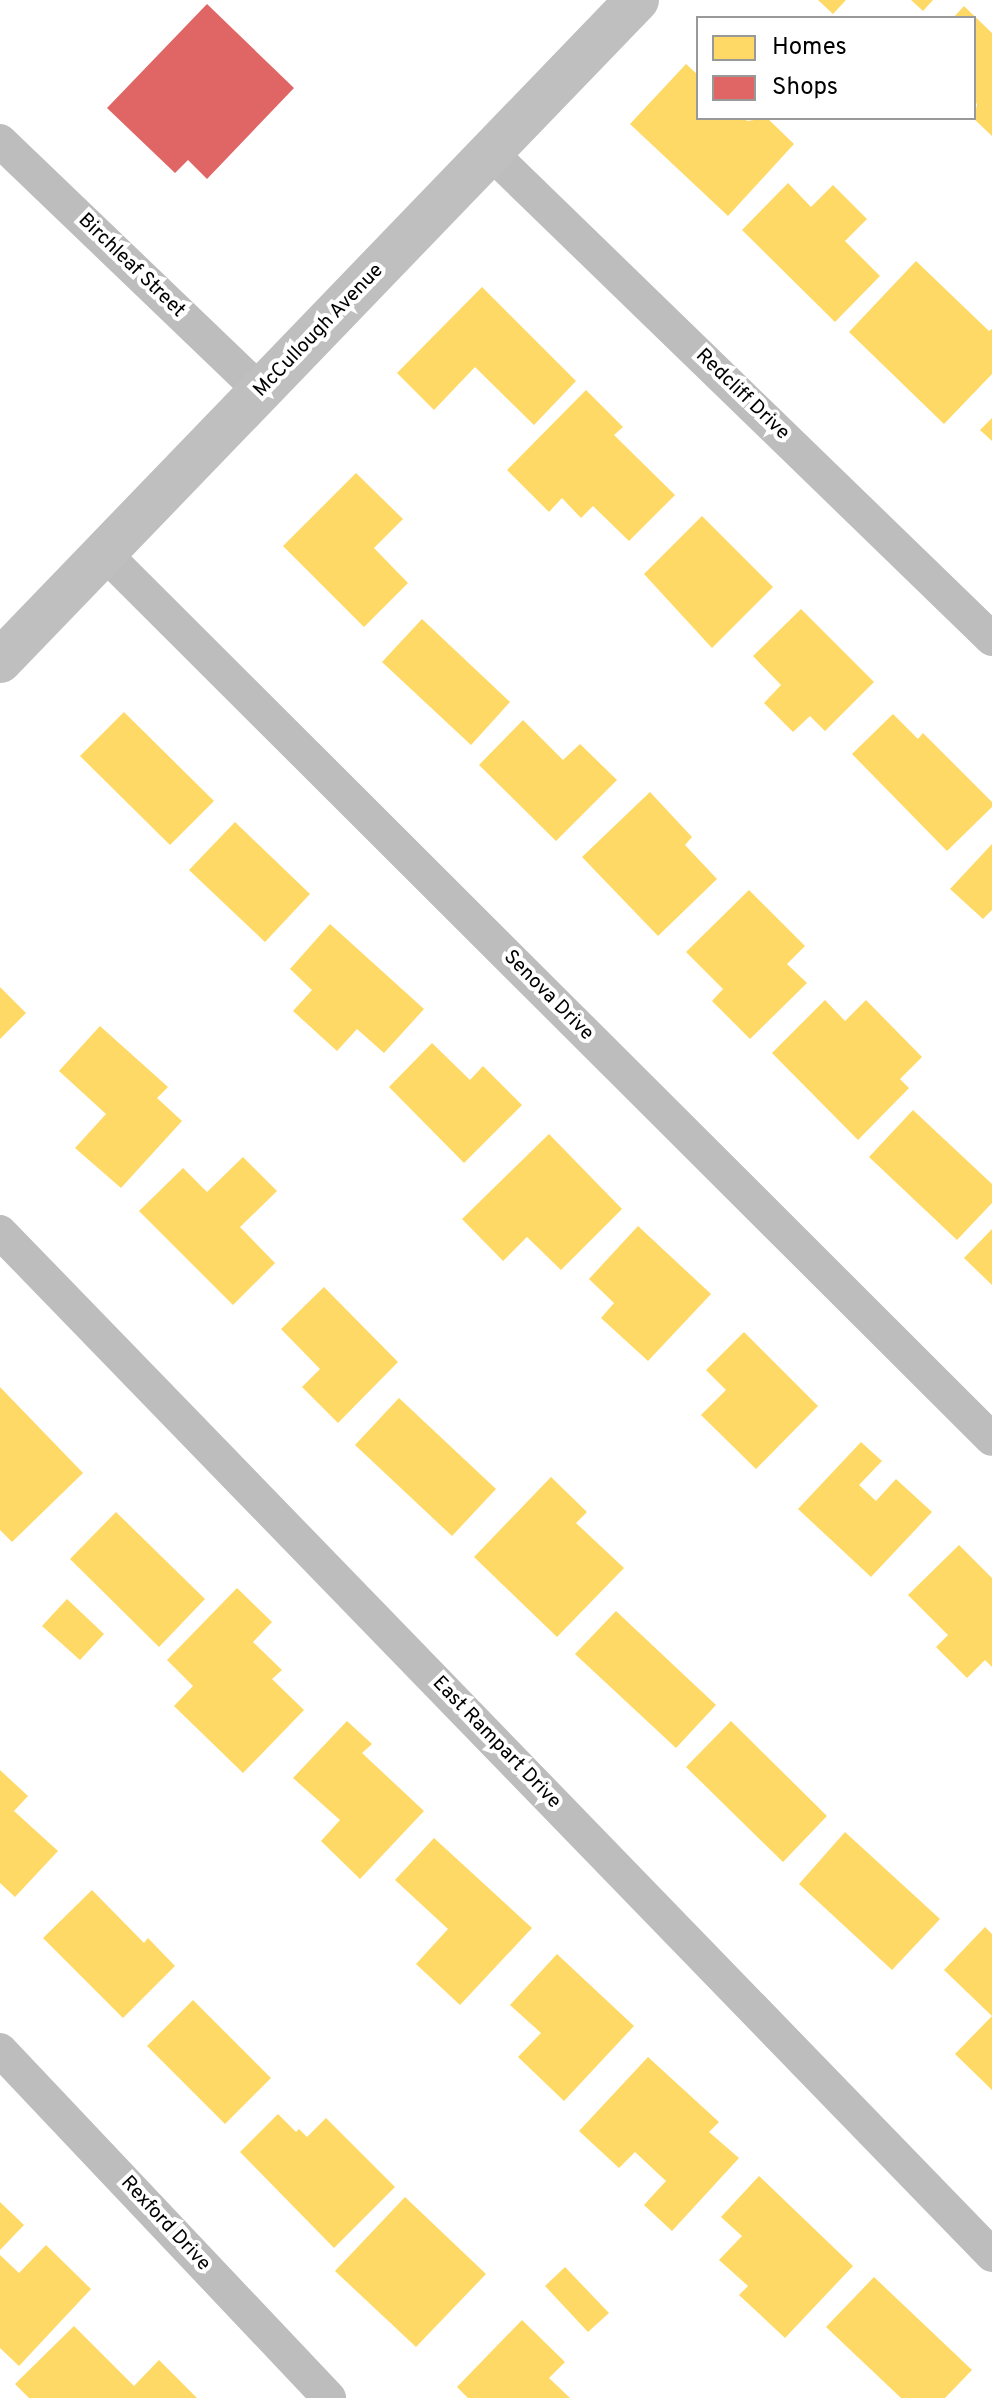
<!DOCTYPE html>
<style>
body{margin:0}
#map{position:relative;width:992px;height:2398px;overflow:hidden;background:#fff;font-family:Overpass,sans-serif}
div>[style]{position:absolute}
.homes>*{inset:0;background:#ffd966}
.shops>*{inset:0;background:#e06666}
.street>*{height:34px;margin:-17px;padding:0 17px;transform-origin:17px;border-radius:17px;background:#bdbdbd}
.secondary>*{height:44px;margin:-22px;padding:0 22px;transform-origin:22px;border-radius:22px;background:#bfbfbf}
span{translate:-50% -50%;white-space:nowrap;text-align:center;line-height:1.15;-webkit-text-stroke:8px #fff;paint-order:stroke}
.street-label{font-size:20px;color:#000}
.legend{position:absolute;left:696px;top:16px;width:280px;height:104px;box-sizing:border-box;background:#fff;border:2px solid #999;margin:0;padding:10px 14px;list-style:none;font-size:24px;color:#000}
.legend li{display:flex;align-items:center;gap:16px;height:40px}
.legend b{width:40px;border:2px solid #999}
</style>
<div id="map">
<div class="homes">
<i style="clip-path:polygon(818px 0,846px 0,833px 14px)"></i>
<i style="clip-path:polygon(911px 0,933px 0,923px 11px)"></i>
<i style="clip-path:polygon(964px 6px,992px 33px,992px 136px,974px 119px,977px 104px,974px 101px,974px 18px,953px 18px)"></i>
<i style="clip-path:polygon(686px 64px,698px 75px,698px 118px,744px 118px,747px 121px,767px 118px,794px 144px,728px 216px,630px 124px)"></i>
<i style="clip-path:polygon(788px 183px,811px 207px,833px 185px,867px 219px,845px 241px,880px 276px,835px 322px,742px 230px)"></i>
<i style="clip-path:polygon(916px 261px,989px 331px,992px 329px,992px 374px,944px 424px,849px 332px)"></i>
<i style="clip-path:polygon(482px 287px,576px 381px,534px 425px,475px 367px,434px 410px,397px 373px)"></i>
<i style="clip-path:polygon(586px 390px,623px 427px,614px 435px,675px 495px,629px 541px,593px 506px,581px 518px,562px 498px,549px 512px,507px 470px)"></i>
<i style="clip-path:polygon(992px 418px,992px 441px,980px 430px)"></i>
<i style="clip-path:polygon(356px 473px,403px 519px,374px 548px,408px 583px,364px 627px,283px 546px)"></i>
<i style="clip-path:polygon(702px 516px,773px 587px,712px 648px,644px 574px)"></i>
<i style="clip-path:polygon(801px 609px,874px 682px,825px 731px,810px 716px,793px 732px,764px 703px,781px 685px,753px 656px)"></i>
<i style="clip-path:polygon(422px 619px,510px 702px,471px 745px,382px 662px)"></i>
<i style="clip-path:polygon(124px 712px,214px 801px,170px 845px,80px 756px)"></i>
<i style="clip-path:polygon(893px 714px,918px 739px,923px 733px,992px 802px,992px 807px,947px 851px,852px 754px)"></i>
<i style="clip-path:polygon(523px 720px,563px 760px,580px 744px,617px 780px,556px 841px,479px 765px)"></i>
<i style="clip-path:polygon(650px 792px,692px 837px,685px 845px,717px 879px,658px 936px,582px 857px)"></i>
<i style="clip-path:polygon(235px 822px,310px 894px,265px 942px,189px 870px)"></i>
<i style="clip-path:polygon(992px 844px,992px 910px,983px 919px,950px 889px)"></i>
<i style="clip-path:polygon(749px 890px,805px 946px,787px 964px,807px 983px,750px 1039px,712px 1001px,723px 989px,686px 952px)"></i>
<i style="clip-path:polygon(330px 924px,424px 1009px,384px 1053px,357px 1029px,337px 1051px,293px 1011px,312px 990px,290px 969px)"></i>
<i style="clip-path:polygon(0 987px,26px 1013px,0 1039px)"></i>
<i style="clip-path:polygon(825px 1000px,845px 1021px,866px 1000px,922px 1057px,900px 1079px,909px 1088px,858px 1140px,772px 1053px)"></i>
<i style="clip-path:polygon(100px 1026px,168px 1087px,157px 1098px,182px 1121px,121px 1188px,75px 1148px,106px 1114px,59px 1071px)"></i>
<i style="clip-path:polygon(432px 1043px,470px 1080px,483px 1066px,522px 1105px,464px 1163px,389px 1087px)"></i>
<i style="clip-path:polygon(913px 1110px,992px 1184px,992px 1203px,957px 1240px,869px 1157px)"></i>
<i style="clip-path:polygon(549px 1134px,622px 1209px,561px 1270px,527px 1237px,503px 1261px,462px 1219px)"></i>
<i style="clip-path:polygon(243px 1157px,277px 1191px,240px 1227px,275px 1263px,233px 1305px,139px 1211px,183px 1168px,207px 1192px)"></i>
<i style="clip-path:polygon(638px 1226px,711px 1294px,648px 1361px,601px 1318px,614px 1303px,589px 1279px)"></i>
<i style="clip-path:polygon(992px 1229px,992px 1285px,964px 1258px)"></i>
<i style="clip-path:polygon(324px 1287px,398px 1362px,338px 1423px,302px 1387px,320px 1369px,281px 1329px)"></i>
<i style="clip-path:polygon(744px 1332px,818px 1406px,756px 1469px,701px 1415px,726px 1390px,706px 1370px)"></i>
<i style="clip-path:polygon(0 1387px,83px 1473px,12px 1542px,0 1530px)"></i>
<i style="clip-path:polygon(399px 1398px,496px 1489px,452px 1536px,355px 1445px)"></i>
<i style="clip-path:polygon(861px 1442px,882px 1461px,859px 1485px,876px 1501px,896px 1479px,932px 1512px,871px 1577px,798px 1509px)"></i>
<i style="clip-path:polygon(551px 1477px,587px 1512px,576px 1523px,624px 1568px,557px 1637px,474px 1557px)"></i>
<i style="clip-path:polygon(116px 1512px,205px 1599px,159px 1647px,70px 1559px)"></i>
<i style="clip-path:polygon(959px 1545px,992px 1578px,992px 1667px,985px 1660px,967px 1678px,936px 1647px,948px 1635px,908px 1595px)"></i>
<i style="clip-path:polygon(237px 1588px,272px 1622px,253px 1642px,282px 1670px,272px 1679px,304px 1710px,243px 1773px,174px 1706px,193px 1686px,167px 1660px)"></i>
<i style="clip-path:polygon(67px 1599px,104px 1634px,80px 1660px,42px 1626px)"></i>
<i style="clip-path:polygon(616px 1611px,716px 1705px,676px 1748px,575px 1654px)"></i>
<i style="clip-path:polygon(347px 1721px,372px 1744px,362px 1753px,424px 1811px,360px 1879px,321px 1841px,340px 1820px,293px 1778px)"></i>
<i style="clip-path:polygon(731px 1721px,827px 1816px,783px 1862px,686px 1767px)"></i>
<i style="clip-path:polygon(0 1770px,28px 1796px,14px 1811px,58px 1851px,15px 1897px,0 1883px)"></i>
<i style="clip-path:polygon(845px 1832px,940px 1919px,892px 1970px,799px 1884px)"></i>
<i style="clip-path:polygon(434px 1838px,532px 1928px,460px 2005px,416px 1964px,448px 1929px,395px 1880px)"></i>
<i style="clip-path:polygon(92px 1890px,144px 1943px,148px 1938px,175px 1966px,123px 2018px,43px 1938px)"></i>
<i style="clip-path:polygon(985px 1927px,992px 1934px,992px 2090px,955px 2054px,992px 2016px,944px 1970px)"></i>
<i style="clip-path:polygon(557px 1954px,634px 2026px,564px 2101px,518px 2057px,541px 2033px,510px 2005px)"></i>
<i style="clip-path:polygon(193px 2000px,271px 2078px,225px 2124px,147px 2046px)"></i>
<i style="clip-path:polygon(648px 2057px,719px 2122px,709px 2132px,739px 2158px,672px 2231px,644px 2205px,666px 2181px,635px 2152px,619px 2168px,579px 2131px)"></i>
<i style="clip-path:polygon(278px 2114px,296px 2132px,299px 2129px,307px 2137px,326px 2118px,395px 2187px,334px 2248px,240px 2152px)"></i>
<i style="clip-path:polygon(759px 2176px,853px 2266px,785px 2338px,739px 2295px,748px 2286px,719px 2260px,742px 2236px,721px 2217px)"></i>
<i style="clip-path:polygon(405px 2197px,486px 2274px,416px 2347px,335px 2271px)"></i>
<i style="clip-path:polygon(0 2202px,24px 2225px,0 2250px)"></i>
<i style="clip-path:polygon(46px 2245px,91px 2289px,19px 2366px,0 2348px,0 2255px,19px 2273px)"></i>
<i style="clip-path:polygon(565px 2267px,609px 2313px,588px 2332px,545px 2286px)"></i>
<i style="clip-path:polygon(874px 2277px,972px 2370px,945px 2398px,901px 2398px,826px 2327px)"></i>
<i style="clip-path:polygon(522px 2320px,565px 2362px,549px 2378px,570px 2398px,468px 2398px,457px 2387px)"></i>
<i style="clip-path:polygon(74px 2326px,134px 2386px,159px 2360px,197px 2398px,29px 2398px,15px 2384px)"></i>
</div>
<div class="shops">
<i style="clip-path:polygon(207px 4px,294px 88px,207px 179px,188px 160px,175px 173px,107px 108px)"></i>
</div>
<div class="street">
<i style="left:0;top:141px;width:361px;rotate:43.8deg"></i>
<i style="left:491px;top:153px;width:698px;rotate:44.13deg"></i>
<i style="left:104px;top:553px;width:1254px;rotate:44.94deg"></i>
<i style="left:0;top:1232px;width:1425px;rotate:45.88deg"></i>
<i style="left:0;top:2050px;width:479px;rotate:46.6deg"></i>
</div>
<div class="secondary">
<i style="left:0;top:661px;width:918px;rotate:-46.06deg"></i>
</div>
<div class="street-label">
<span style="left:131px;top:266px;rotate:44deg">Birchleaf Street</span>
<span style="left:319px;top:331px;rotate:-46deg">McCullough Avenue</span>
<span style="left:742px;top:395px;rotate:44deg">Redcliff Drive</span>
<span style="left:548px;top:996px;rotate:45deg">Senova Drive</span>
<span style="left:496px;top:1743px;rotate:46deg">East Rampart Drive</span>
<span style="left:165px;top:2224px;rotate:47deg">Rexford Drive</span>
</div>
<ul class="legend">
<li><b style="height:22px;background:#ffd966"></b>Homes</li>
<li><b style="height:22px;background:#e06666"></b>Shops</li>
</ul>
</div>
